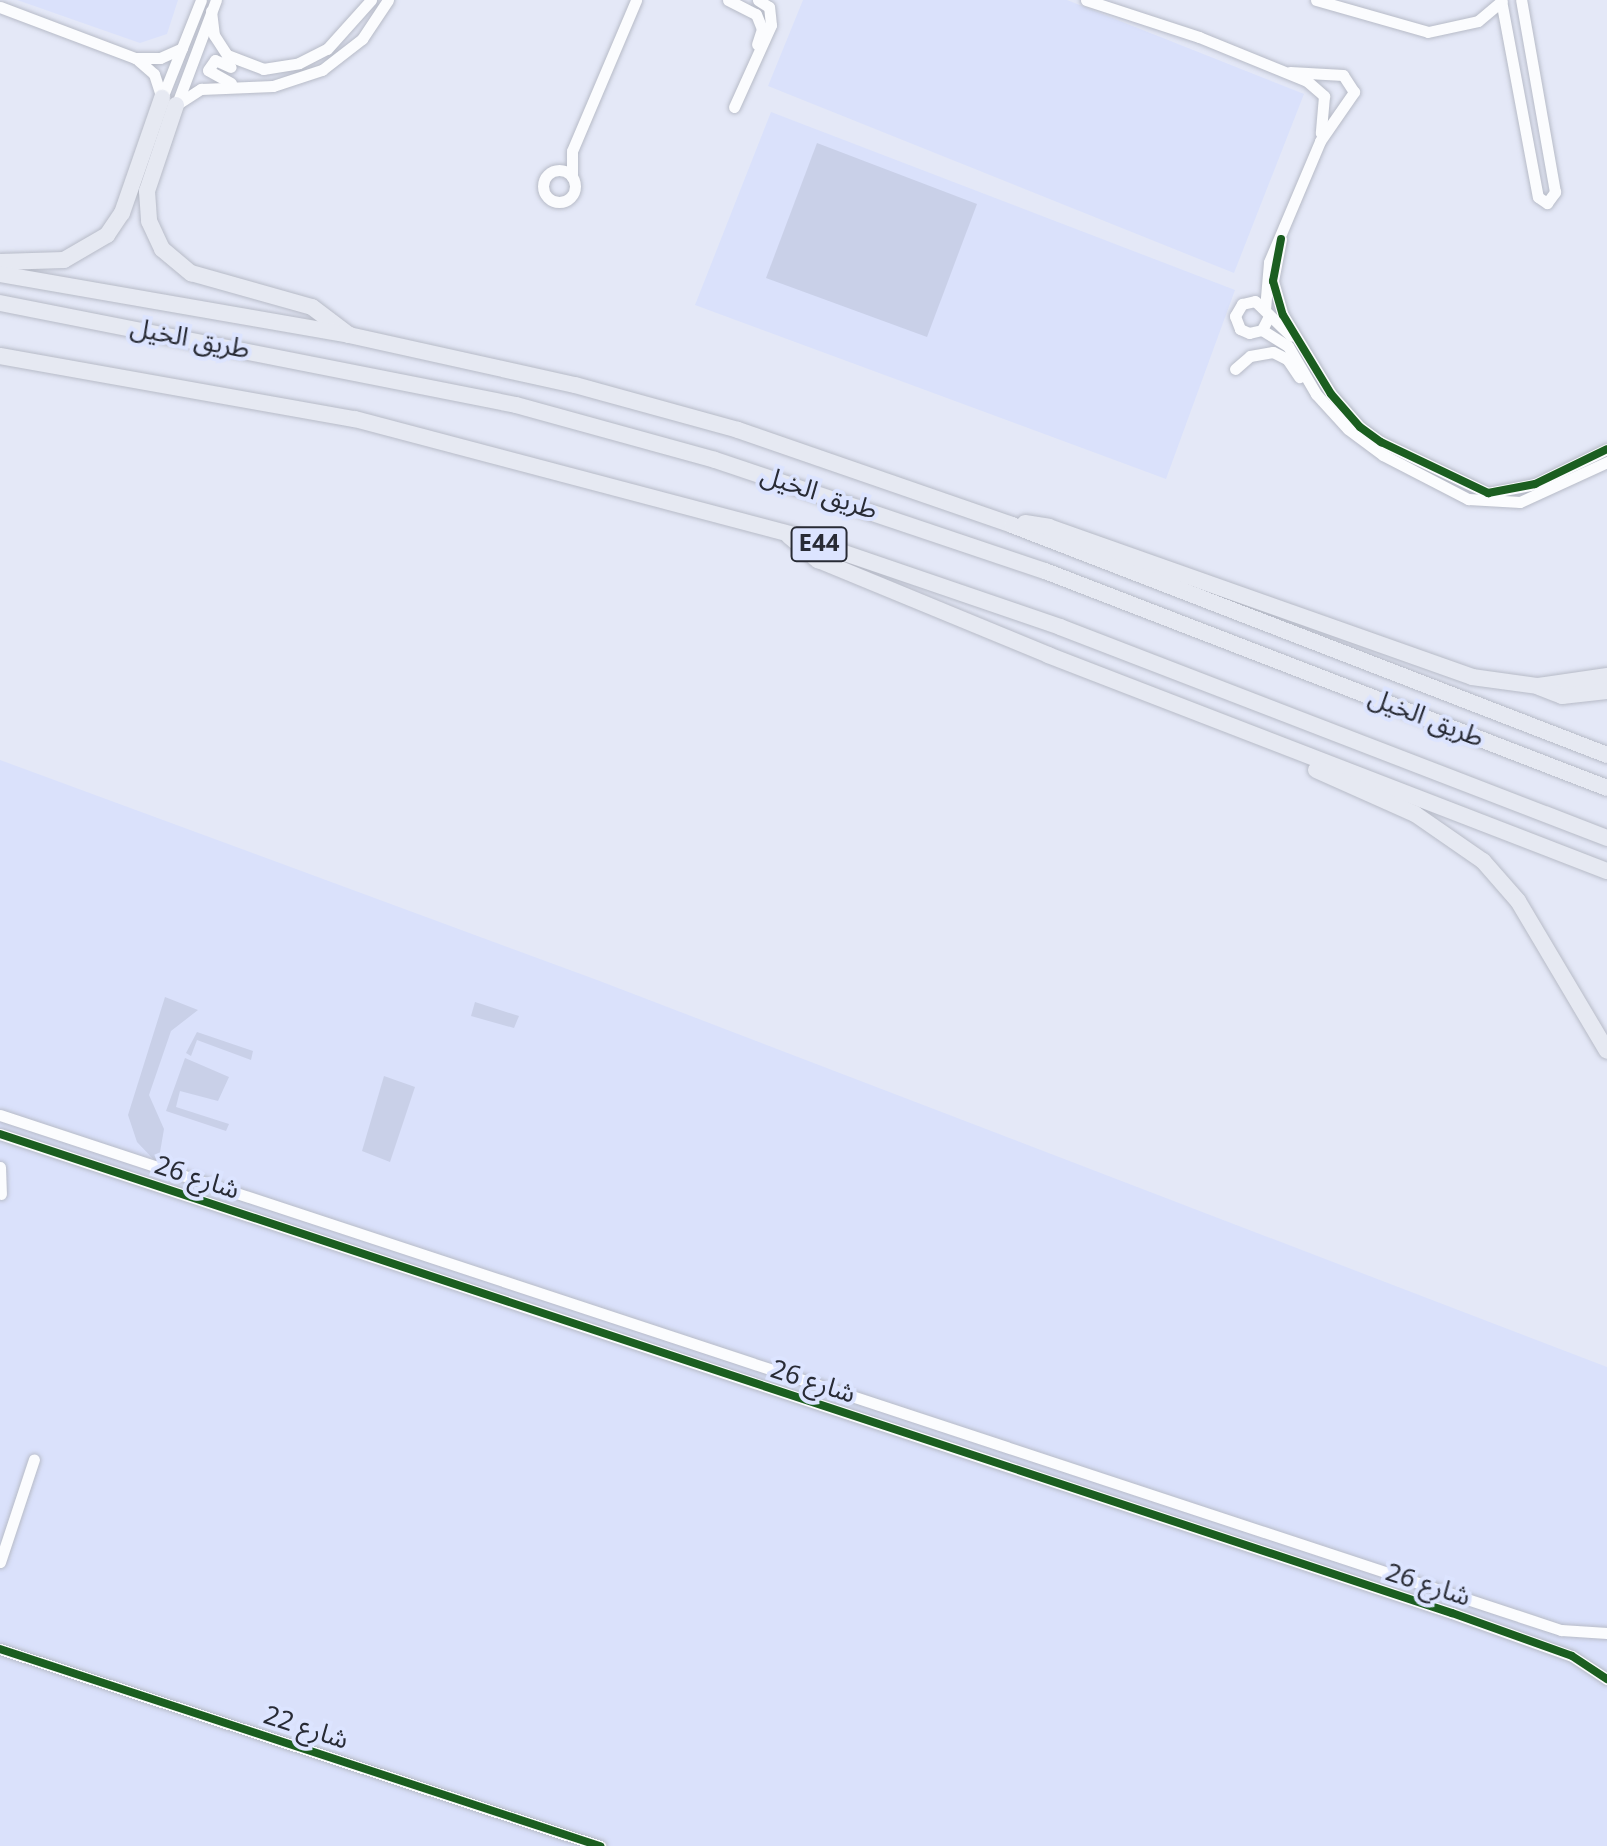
<!DOCTYPE html>
<meta charset="utf-8">
<style>
body{margin:0}
#map{position:relative;width:1607px;height:1846px;overflow:hidden;background:#e4e8f7;font-family:Georgia,"Noto Sans Arabic",serif}
div>[style]{position:absolute}
.built>*{inset:0;background:#dae1fb}
.green>*{inset:0;background:#c9d0e8}
.roads{filter:drop-shadow(0 0 2px #b7bbc7) drop-shadow(0 0 2px #b7bbc7)}
.minor>*{height:11px;margin:-5.5px;padding:0 5.5px;transform-origin:5.5px;border-radius:5.5px;background:#fbfcfe}
.minor>.ring{margin:-5.5px;padding:0;box-sizing:content-box;background:none;border:11px solid #fbfcfe;border-radius:50%}
.highway>*{height:16px;margin:-8px;padding:0 8px;transform-origin:8px;border-radius:8px;background:#e6e9f2}
.cycleway>*{height:8px;margin:-4px;padding:0 4px;transform-origin:4px;border-radius:4px;background:#1b5e20}
span{translate:-50% -50%;white-space:nowrap;text-align:center;line-height:1.15;-webkit-text-stroke:8px #dce4ff;paint-order:stroke}
.shield-label span{padding:2px 6px;background:#dce4ff;border:2px solid;border-radius:6px;-webkit-text-stroke-width:0}
.shield-label{font-size:24px;color:#282b35;font-weight:700}
.street-label{font-size:26px;color:#282b35}
</style>
<div id="map">
<div class="built">
<i style="clip-path:polygon(17px 0,178px 0,167px 34px,140px 43px)"></i>
<i style="clip-path:polygon(803px 0,1067px 0,1304px 94px,1234px 273px,768px 86px)"></i>
<i style="clip-path:polygon(771px 112px,1235px 290px,1166px 479px,695px 305px)"></i>
<i style="clip-path:polygon(0 760px,597px 980px,1607px 1367px,1607px 1846px,0 1846px)"></i>
</div>
<div class="green">
<i style="clip-path:polygon(817px 143px,977px 204px,927px 337px,766px 278px)"></i>
<i style="clip-path:polygon(165px 997px,198px 1010px,171px 1031px,149px 1095px,164px 1129px,158px 1164px,137px 1142px,128px 1115px)"></i>
<i style="clip-path:polygon(475px 1002px,519px 1016px,514px 1028px,471px 1016px)"></i>
<i style="clip-path:polygon(197px 1032px,253px 1051px,251px 1060px,197px 1040px,191px 1056px,186px 1053px)"></i>
<i style="clip-path:polygon(185px 1058px,229px 1077px,218px 1101px,180px 1091px,176px 1107px,229px 1124px,226px 1131px,166px 1111px)"></i>
<i style="clip-path:polygon(384px 1076px,415px 1087px,390px 1162px,362px 1151px)"></i>
</div>
<div class="roads">
<div class="minor">
<i style="left:728px;top:0;width:31px;rotate:27deg"></i>
<i style="left:756px;top:14px;width:16px;rotate:68deg"></i>
<i style="left:762px;top:29px;width:16px;rotate:108deg"></i>
<i style="left:1086px;top:0;width:119px;rotate:18.1deg"></i>
<i style="left:1199px;top:37px;width:117px;rotate:22.2deg"></i>
<i style="left:1307px;top:81px;width:23px;rotate:41deg"></i>
<i style="left:1324px;top:96px;width:37px;rotate:95deg"></i>
<i style="left:1316px;top:0;width:116px;rotate:15.9deg"></i>
<i style="left:1428px;top:32px;width:51px;rotate:-12.4deg"></i>
<i style="left:1478px;top:21px;width:31px;rotate:-40deg"></i>
<i style="left:1501px;top:0;width:200px;rotate:79.4deg"></i>
<i style="left:1538px;top:197px;width:11px;rotate:34deg"></i>
<i style="left:1547px;top:203px;width:14px;rotate:-54deg"></i>
<i style="left:1555px;top:192px;width:195px;rotate:-100deg"></i>
<i style="left:0;top:7px;width:144px;rotate:20.7deg"></i>
<i style="left:135px;top:58px;width:25px"></i>
<i style="left:160px;top:58px;width:24px;rotate:-24deg"></i>
<i style="left:211px;top:11px;width:24px;rotate:83deg"></i>
<i style="left:214px;top:35px;width:24px;rotate:57deg"></i>
<i style="left:227px;top:55px;width:39px;rotate:21deg"></i>
<i style="left:263px;top:69px;width:36px;rotate:-9deg"></i>
<i style="left:299px;top:63px;width:31px;rotate:-27deg"></i>
<i style="left:327px;top:49px;width:66px;rotate:-48.1deg"></i>
<i style="left:138px;top:60px;width:21px;rotate:41deg"></i>
<i style="left:154px;top:74px;width:25px;rotate:72deg"></i>
<i style="left:231px;top:83px;width:26px;rotate:-151deg"></i>
<i style="left:208px;top:70px;width:12px;rotate:-55deg"></i>
<i style="left:215px;top:60px;width:17px;rotate:24deg"></i>
<i style="left:162px;top:98px;width:105px;rotate:-68.3deg"></i>
<i style="left:178px;top:101px;width:108px;rotate:-69.4deg"></i>
<i style="left:176px;top:105px;width:30px;rotate:-33deg"></i>
<i style="left:201px;top:89px;width:72px;rotate:-2.4deg"></i>
<i style="left:273px;top:86px;width:52px;rotate:-18.1deg"></i>
<i style="left:322px;top:70px;width:51px;rotate:-37.8deg"></i>
<i style="left:362px;top:39px;width:47px;rotate:-56.3deg"></i>
<i style="left:734px;top:107px;width:90px;rotate:-65.7deg"></i>
<i style="left:771px;top:25px;width:18px;rotate:-96deg"></i>
<i style="left:769px;top:7px;width:13px;rotate:-148deg"></i>
<i class="ring" style="left:543px;top:170px;width:21px;height:21px"></i>
<i style="left:572px;top:177px;width:26px;rotate:-90deg"></i>
<i style="left:572px;top:151px;width:164px;rotate:-67deg"></i>
<i style="left:1281px;top:239px;width:43px;rotate:100.8deg"></i>
<i style="left:1273px;top:281px;width:35px;rotate:74deg"></i>
<i style="left:1283px;top:315px;width:92px;rotate:58.7deg"></i>
<i style="left:1331px;top:394px;width:44px;rotate:48.7deg"></i>
<i style="left:1360px;top:427px;width:26px;rotate:36deg"></i>
<i style="left:1381px;top:442px;width:119px;rotate:25.5deg"></i>
<i style="left:1488px;top:493px;width:48px;rotate:-10.8deg"></i>
<i style="left:1535px;top:484px;width:80px;rotate:-25.9deg"></i>
<i style="left:1265px;top:309px;width:47px;rotate:-85.1deg"></i>
<i style="left:1269px;top:262px;width:131px;rotate:-67.1deg"></i>
<i style="left:1320px;top:141px;width:60px;rotate:-55.2deg"></i>
<i style="left:1354px;top:92px;width:20px;rotate:-123deg"></i>
<i style="left:1343px;top:75px;width:53px;rotate:-176.8deg"></i>
<i style="left:1268px;top:318px;width:13px;rotate:117deg"></i>
<i style="left:1262px;top:330px;width:13px;rotate:167deg"></i>
<i style="left:1249px;top:333px;width:10px;rotate:-156deg"></i>
<i style="left:1240px;top:329px;width:14px;rotate:-111deg"></i>
<i style="left:1235px;top:316px;width:14px;rotate:-60deg"></i>
<i style="left:1242px;top:304px;width:13px;rotate:-13deg"></i>
<i style="left:1255px;top:301px;width:50px;rotate:44.2deg"></i>
<i style="left:1262px;top:330px;width:31px;rotate:32deg"></i>
<i style="left:1288px;top:346px;width:56px;rotate:59.7deg"></i>
<i style="left:1316px;top:394px;width:47px;rotate:47.6deg"></i>
<i style="left:1348px;top:429px;width:44px;rotate:36.6deg"></i>
<i style="left:1383px;top:455px;width:96px;rotate:27.4deg"></i>
<i style="left:1468px;top:499px;width:52px;rotate:3.3deg"></i>
<i style="left:1520px;top:502px;width:96px;rotate:-24.7deg"></i>
<i style="left:1235px;top:369px;width:20px;rotate:-41deg"></i>
<i style="left:1250px;top:356px;width:23px;rotate:-10deg"></i>
<i style="left:1273px;top:352px;width:16px;rotate:27deg"></i>
<i style="left:1287px;top:359px;width:22px;rotate:56deg"></i>
<i style="left:0;top:1115px;width:1644px;rotate:18.26deg"></i>
<i style="left:1561px;top:1630px;width:46px;rotate:3.7deg"></i>
<i style="left:0;top:1134px;width:1529px;rotate:18.26deg"></i>
<i style="left:1452px;top:1613px;width:127px;rotate:19.7deg"></i>
<i style="left:1572px;top:1656px;width:42px;rotate:33.3deg"></i>
<i style="left:0;top:1167px;width:27px;rotate:88deg"></i>
<i style="left:0;top:1562px;width:108px;rotate:-71.7deg"></i>
<i style="left:0;top:1649px;width:632px;rotate:18.18deg"></i>
</div>
<div class="highway">
<i style="left:176px;top:105px;width:91px;rotate:108.6deg"></i>
<i style="left:147px;top:191px;width:30px;rotate:86deg"></i>
<i style="left:149px;top:221px;width:31px;rotate:65deg"></i>
<i style="left:162px;top:249px;width:38px;rotate:40deg"></i>
<i style="left:191px;top:273px;width:126px;rotate:15.7deg"></i>
<i style="left:312px;top:307px;width:46px;rotate:37.1deg"></i>
<i style="left:0;top:262px;width:64px;rotate:-1.8deg"></i>
<i style="left:64px;top:260px;width:50px;rotate:-30.2deg"></i>
<i style="left:107px;top:235px;width:27px;rotate:-56deg"></i>
<i style="left:122px;top:213px;width:122px;rotate:-70.8deg"></i>
<i style="left:0;top:274px;width:354px;rotate:9.9deg"></i>
<i style="left:349px;top:335px;width:231px;rotate:12.5deg"></i>
<i style="left:575px;top:385px;width:169px;rotate:15.4deg"></i>
<i style="left:738px;top:430px;width:290px;rotate:19.1deg"></i>
<i style="left:1012px;top:525px;width:638px;rotate:21.13deg"></i>
<i style="left:0;top:303px;width:526px;rotate:11.18deg"></i>
<i style="left:516px;top:405px;width:206px;rotate:15.4deg"></i>
<i style="left:715px;top:460px;width:348px;rotate:18.6deg"></i>
<i style="left:1045px;top:571px;width:602px;rotate:21.11deg"></i>
<i style="left:0;top:356px;width:361px;rotate:10.1deg"></i>
<i style="left:355px;top:419px;width:449px;rotate:14.8deg"></i>
<i style="left:789px;top:534px;width:287px;rotate:18.9deg"></i>
<i style="left:1060px;top:627px;width:586px;rotate:21.09deg"></i>
<i style="left:1025px;top:523px;width:24px;rotate:9deg"></i>
<i style="left:1049px;top:527px;width:449px;rotate:19.5deg"></i>
<i style="left:1472px;top:677px;width:67px;rotate:7.8deg"></i>
<i style="left:1538px;top:686px;width:70px;rotate:-8.2deg"></i>
<i style="left:789px;top:536px;width:38px;rotate:40deg"></i>
<i style="left:818px;top:560px;width:249px;rotate:22.4deg"></i>
<i style="left:1048px;top:655px;width:599px;rotate:21.13deg"></i>
<i style="left:1539px;top:687px;width:25px;rotate:21deg"></i>
<i style="left:1562px;top:696px;width:45px;rotate:-6.3deg"></i>
<i style="left:1316px;top:770px;width:108px;rotate:24deg"></i>
<i style="left:1415px;top:814px;width:83px;rotate:34.7deg"></i>
<i style="left:1483px;top:861px;width:53px;rotate:48.8deg"></i>
<i style="left:1518px;top:901px;width:174px;rotate:59.3deg"></i>
</div>
</div>
<div class="cycleway">
<i style="left:1281px;top:239px;width:43px;rotate:100.8deg"></i>
<i style="left:1273px;top:281px;width:35px;rotate:74deg"></i>
<i style="left:1283px;top:315px;width:92px;rotate:58.7deg"></i>
<i style="left:1331px;top:394px;width:44px;rotate:48.7deg"></i>
<i style="left:1360px;top:427px;width:26px;rotate:36deg"></i>
<i style="left:1381px;top:442px;width:119px;rotate:25.5deg"></i>
<i style="left:1488px;top:493px;width:48px;rotate:-10.8deg"></i>
<i style="left:1535px;top:484px;width:80px;rotate:-25.9deg"></i>
<i style="left:0;top:1134px;width:1529px;rotate:18.26deg"></i>
<i style="left:1452px;top:1613px;width:127px;rotate:19.7deg"></i>
<i style="left:1572px;top:1656px;width:42px;rotate:33.3deg"></i>
<i style="left:0;top:1649px;width:632px;rotate:18.18deg"></i>
</div>
<div class="shield-label">
<span style="left:819px;top:544px">E44</span>
</div>
<div class="street-label">
<span style="left:190px;top:339px;rotate:11deg">طريق الخيل</span>
<span style="left:819px;top:493px;rotate:18deg">طريق الخيل</span>
<span style="left:1426px;top:718px;rotate:21deg">طريق الخيل</span>
<span style="left:197px;top:1178px;rotate:18deg">شارع 26</span>
<span style="left:813px;top:1382px;rotate:18deg">شارع 26</span>
<span style="left:1428px;top:1585px;rotate:18deg">شارع 26</span>
<span style="left:306px;top:1728px;rotate:18deg">شارع 22</span>
</div>
</div>
